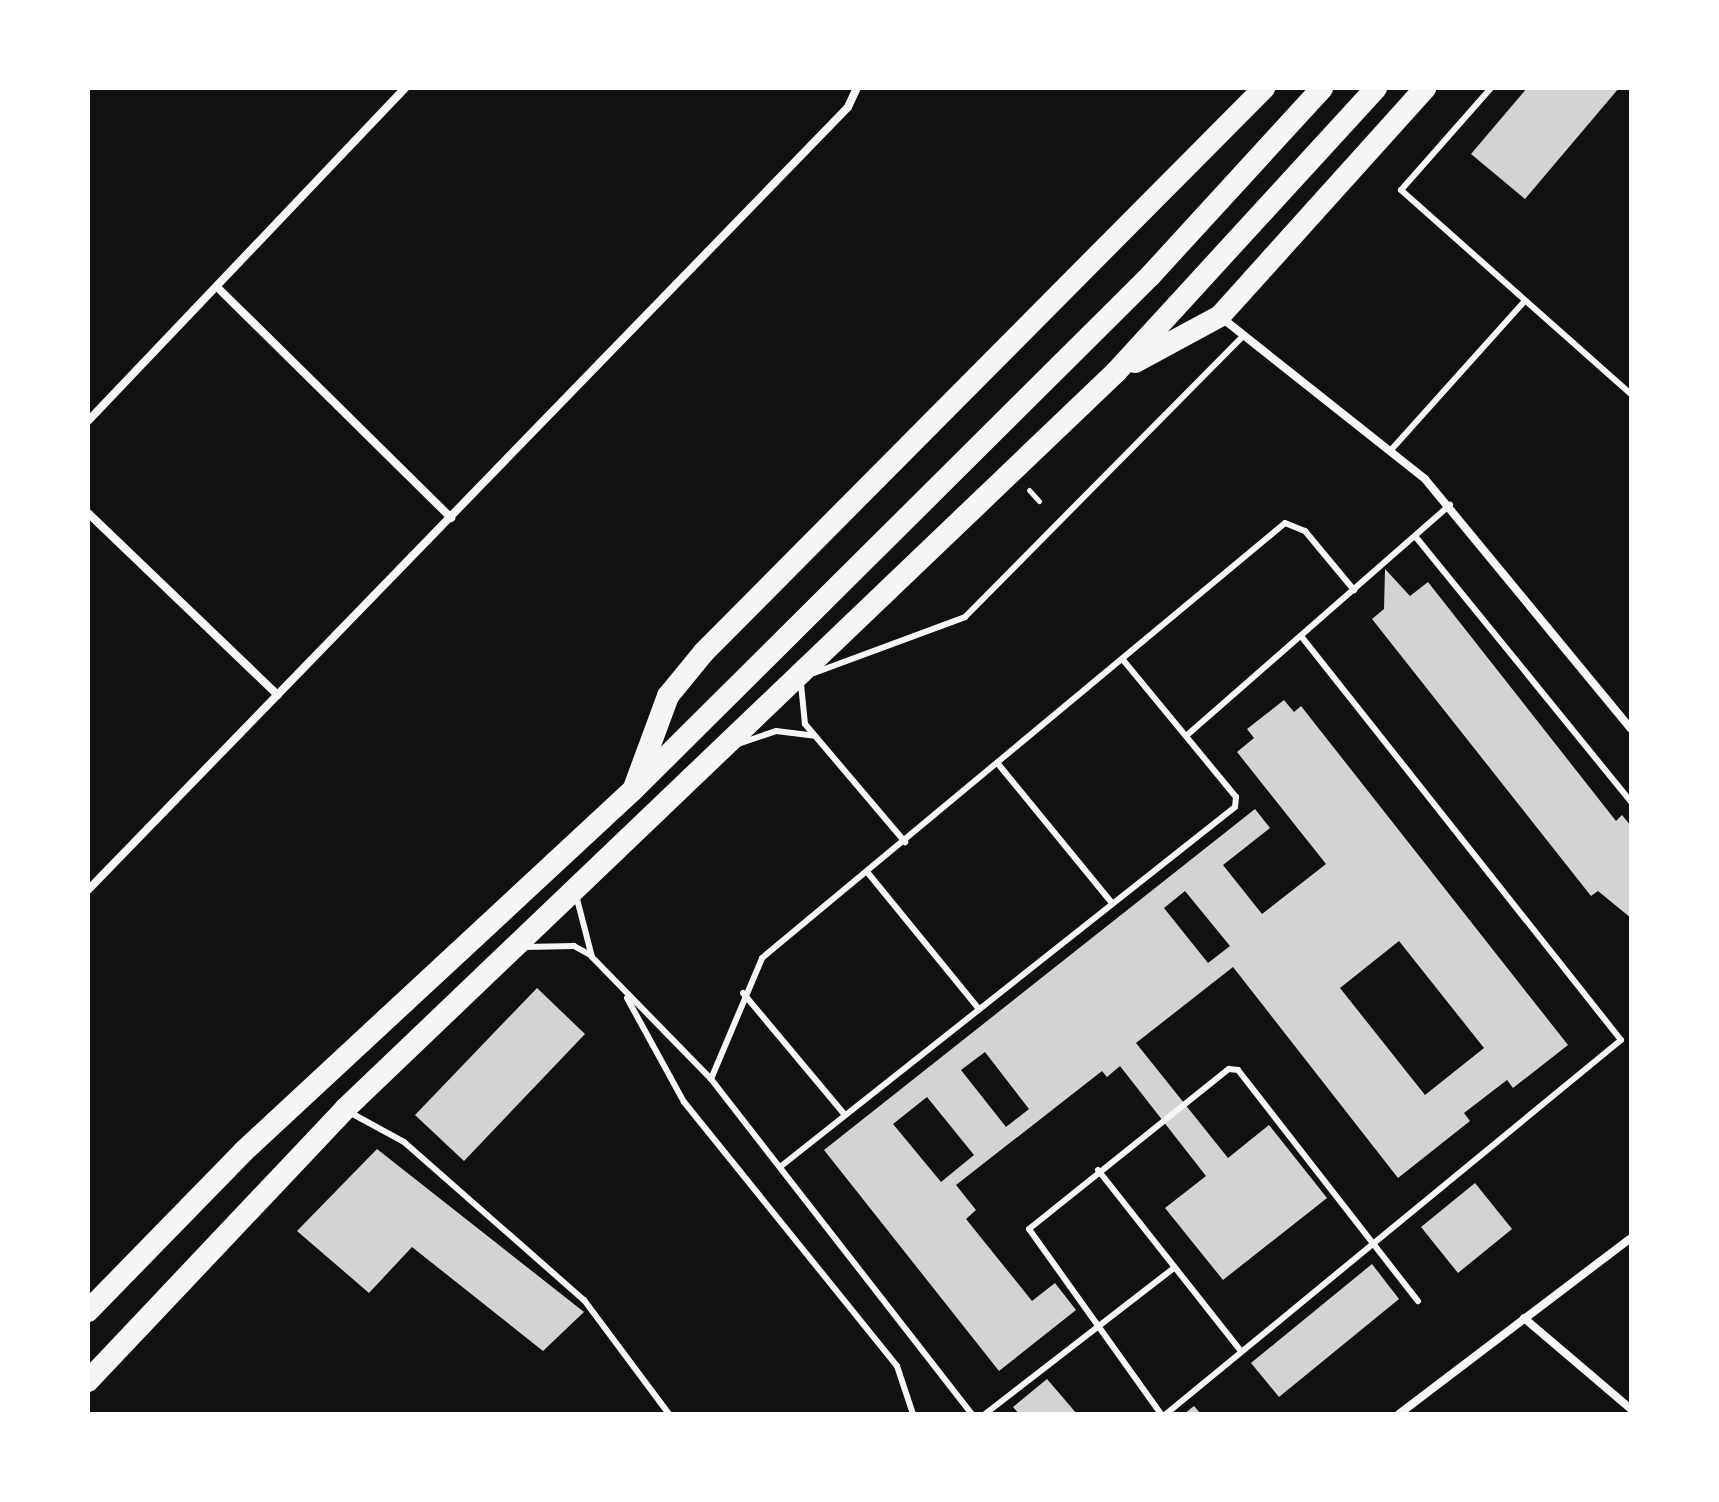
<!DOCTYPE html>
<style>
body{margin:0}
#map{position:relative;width:1719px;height:1502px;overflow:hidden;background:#111;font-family:"Source Sans 3",sans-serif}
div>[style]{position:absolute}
.building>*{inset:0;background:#d3d3d3}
.path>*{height:5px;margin:-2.5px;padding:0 2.5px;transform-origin:2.5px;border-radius:2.5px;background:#f5f5f5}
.service>*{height:6px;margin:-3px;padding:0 3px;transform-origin:3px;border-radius:3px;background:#f5f5f5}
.minor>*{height:8px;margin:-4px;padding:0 4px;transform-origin:4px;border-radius:4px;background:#f5f5f5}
.trunk>*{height:22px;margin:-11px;padding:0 11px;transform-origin:11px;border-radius:11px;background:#f5f5f5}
span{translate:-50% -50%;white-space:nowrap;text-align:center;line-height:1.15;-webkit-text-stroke:8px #fff;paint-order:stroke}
.frame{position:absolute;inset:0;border:90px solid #fff;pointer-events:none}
</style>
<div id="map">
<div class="building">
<i style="clip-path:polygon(1527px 88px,1619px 88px,1525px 199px,1471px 154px)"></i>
<i style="clip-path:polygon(1385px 569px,1410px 596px,1428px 582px,1616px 821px,1622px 815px,1631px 826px,1631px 918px,1598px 891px,1591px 896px,1372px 619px,1384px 609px)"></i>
<i style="clip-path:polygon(evenodd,1284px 700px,1294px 712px,1301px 706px,1568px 1045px,1513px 1088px,1507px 1080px,1464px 1113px,1470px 1121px,1398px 1178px,1233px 967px,1136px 1043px,1228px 1158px,1269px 1125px,1327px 1198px,1223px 1280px,1165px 1208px,1206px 1176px,1120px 1066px,1107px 1077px,1102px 1071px,956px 1185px,976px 1210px,966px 1219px,1032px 1301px,1055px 1283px,1076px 1310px,999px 1371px,824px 1150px,1255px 809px,1270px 828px,1223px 865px,1262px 914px,1326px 864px,1237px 752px,1254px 738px,1247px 729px,1284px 700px,1185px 891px,1230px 946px,1208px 963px,1164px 908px,1185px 891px,1284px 700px,1399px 941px,1484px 1048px,1425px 1095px,1340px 988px,1399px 941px,1284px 700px,985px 1052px,1029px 1109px,1006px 1127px,961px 1070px,985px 1052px,1284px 700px,927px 1097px,974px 1155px,941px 1182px,893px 1124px,927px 1097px)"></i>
<i style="clip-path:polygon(537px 988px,585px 1034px,464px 1161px,415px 1115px)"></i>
<i style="clip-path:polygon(377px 1149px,584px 1312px,543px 1351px,412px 1247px,369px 1293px,297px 1231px)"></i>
<i style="clip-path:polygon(1475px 1183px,1512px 1229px,1458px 1273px,1421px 1227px)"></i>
<i style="clip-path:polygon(1372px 1264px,1399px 1299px,1279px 1397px,1251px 1363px)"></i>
<i style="clip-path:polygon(1047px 1379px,1077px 1414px,1019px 1414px,1013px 1407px)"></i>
<i style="clip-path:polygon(1194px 1406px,1201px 1414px,1184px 1414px)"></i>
</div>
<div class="path">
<i style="left:1029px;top:490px;width:15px;rotate:48deg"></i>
</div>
<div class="service">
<i style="left:1491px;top:88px;width:136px;rotate:131.4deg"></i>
<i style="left:1401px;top:190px;width:307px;rotate:41.6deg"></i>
<i style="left:1391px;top:450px;width:199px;rotate:-48.1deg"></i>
<i style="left:1415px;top:536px;width:343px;rotate:50.9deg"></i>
<i style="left:814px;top:673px;width:161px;rotate:-20.3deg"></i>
<i style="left:965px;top:617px;width:397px;rotate:-45.3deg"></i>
<i style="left:801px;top:684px;width:40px;rotate:84.3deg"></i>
<i style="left:805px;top:724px;width:155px;rotate:49.7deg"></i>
<i style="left:1186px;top:736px;width:351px;rotate:-41.2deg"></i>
<i style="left:738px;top:744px;width:40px;rotate:-18.9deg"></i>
<i style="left:776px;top:731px;width:39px;rotate:7deg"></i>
<i style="left:999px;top:765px;width:178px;rotate:50.7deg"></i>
<i style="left:868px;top:873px;width:176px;rotate:50.8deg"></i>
<i style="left:577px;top:899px;width:60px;rotate:75.5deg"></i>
<i style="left:592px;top:957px;width:170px;rotate:45.7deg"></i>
<i style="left:711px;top:1079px;width:425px;rotate:52.1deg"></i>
<i style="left:525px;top:947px;width:49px;rotate:-1.2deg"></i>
<i style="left:574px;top:946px;width:18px;rotate:29deg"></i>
<i style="left:743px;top:993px;width:159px;rotate:50.1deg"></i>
<i style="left:627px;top:998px;width:119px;rotate:61.3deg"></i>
<i style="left:684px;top:1102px;width:339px;rotate:51.1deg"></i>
<i style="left:897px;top:1366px;width:51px;rotate:71.6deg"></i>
<i style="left:711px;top:1079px;width:131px;rotate:-67.1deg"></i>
<i style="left:762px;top:958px;width:680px;rotate:-39.75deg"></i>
<i style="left:1285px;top:523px;width:22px;rotate:22deg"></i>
<i style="left:1305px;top:531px;width:77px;rotate:50.3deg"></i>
<i style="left:349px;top:1112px;width:63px;rotate:28.6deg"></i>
<i style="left:404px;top:1142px;width:240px;rotate:41.3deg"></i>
<i style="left:584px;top:1300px;width:142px;rotate:53.3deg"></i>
<i style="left:780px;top:1167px;width:580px;rotate:-38.35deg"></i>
<i style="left:1235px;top:807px;width:10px;rotate:-84deg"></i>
<i style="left:1236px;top:797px;width:176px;rotate:-129.5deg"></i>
<i style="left:1098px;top:1170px;width:231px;rotate:51.7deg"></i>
<i style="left:985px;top:1414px;width:239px;rotate:-37.7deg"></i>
<i style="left:1161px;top:1414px;width:227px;rotate:-125.5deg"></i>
<i style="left:1029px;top:1229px;width:256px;rotate:-38.7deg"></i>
<i style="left:1229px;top:1069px;width:9px;rotate:6deg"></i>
<i style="left:1238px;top:1070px;width:293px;rotate:52.1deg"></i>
<i style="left:1166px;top:1414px;width:589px;rotate:-39.42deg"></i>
<i style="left:1621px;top:1040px;width:515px;rotate:-128.38deg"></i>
</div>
<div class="minor">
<i style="left:217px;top:287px;width:329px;rotate:44.6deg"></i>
<i style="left:1222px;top:318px;width:259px;rotate:38.4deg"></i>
<i style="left:1425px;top:479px;width:324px;rotate:50.5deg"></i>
<i style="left:88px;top:421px;width:460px;rotate:-46.4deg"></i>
<i style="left:88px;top:513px;width:263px;rotate:43.8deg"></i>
<i style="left:88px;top:890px;width:1091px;rotate:-45.85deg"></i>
<i style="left:848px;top:107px;width:21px;rotate:-65deg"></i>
<i style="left:1524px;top:1318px;width:140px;rotate:40.4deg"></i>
<i style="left:1399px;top:1414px;width:291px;rotate:-37.2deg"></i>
</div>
<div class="trunk">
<i style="left:1135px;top:362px;width:97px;rotate:-28.4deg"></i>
<i style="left:1220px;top:316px;width:307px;rotate:-48deg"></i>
<i style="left:634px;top:788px;width:98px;rotate:-69.7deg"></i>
<i style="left:668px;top:696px;width:57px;rotate:-50.7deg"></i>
<i style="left:704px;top:652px;width:795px;rotate:-45.2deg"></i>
<i style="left:88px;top:1311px;width:223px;rotate:-45.7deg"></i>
<i style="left:244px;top:1151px;width:531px;rotate:-42.86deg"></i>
<i style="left:633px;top:790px;width:729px;rotate:-44.83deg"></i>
<i style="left:1150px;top:276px;width:255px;rotate:-47.5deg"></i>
<i style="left:88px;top:1381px;width:374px;rotate:-46.6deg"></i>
<i style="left:345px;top:1109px;width:1067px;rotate:-43.71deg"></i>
<i style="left:1116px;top:372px;width:385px;rotate:-47.5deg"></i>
</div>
<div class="frame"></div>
</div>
